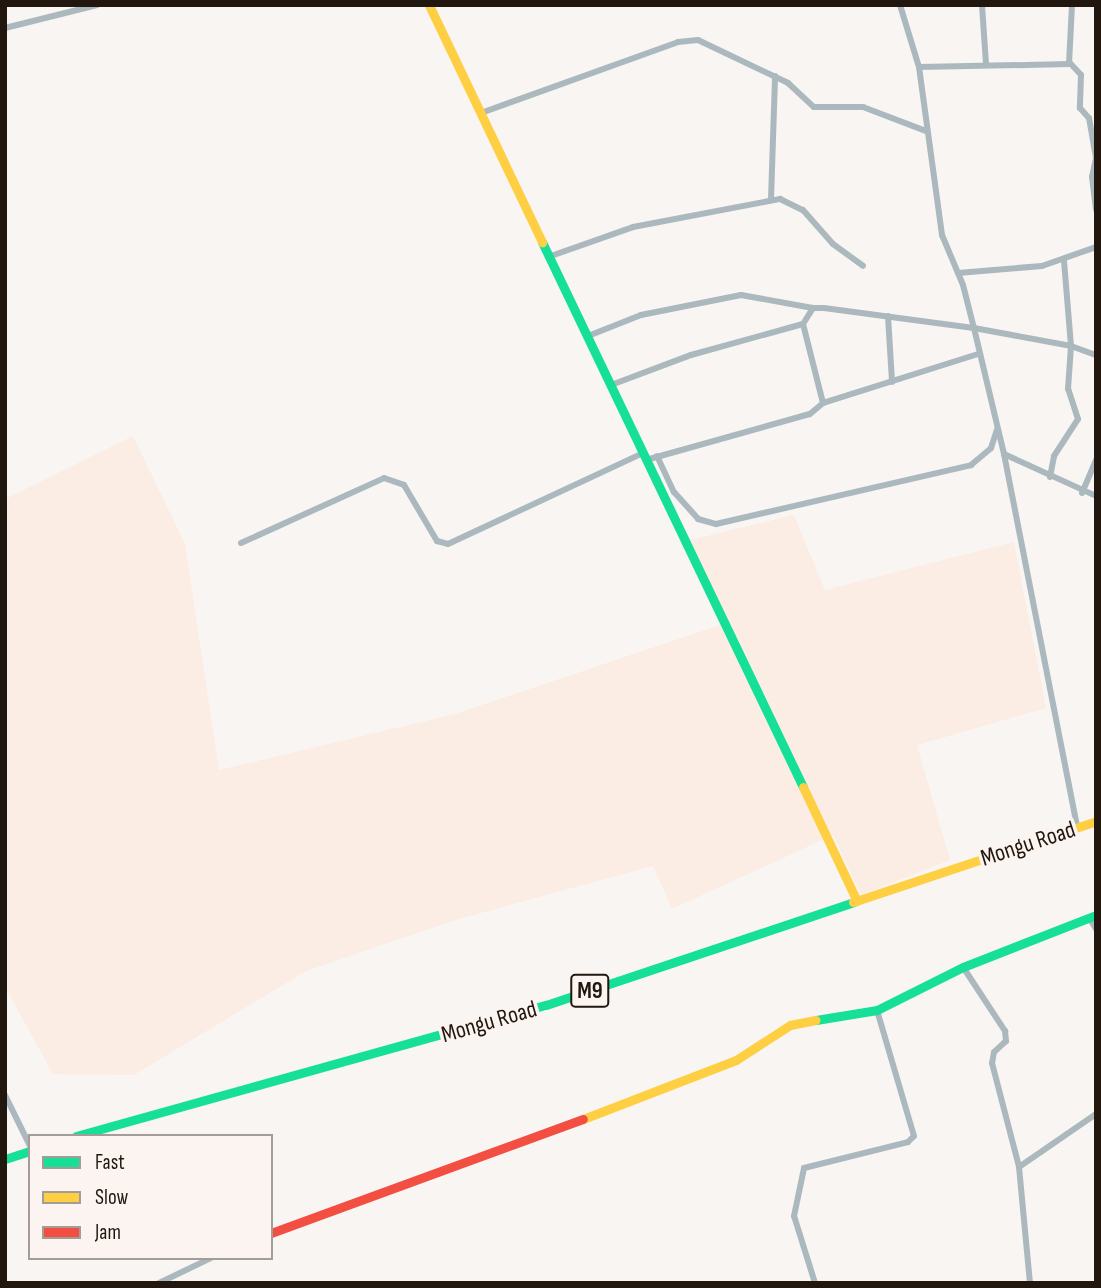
<!DOCTYPE html>
<style>
body{margin:0}
#map{position:relative;width:1101px;height:1288px;overflow:hidden;background:#f8f5f3;font-family:"Sofia Sans Condensed",sans-serif}
div>[style]{position:absolute}
.built>*{inset:0;background:#fbede4}
.street>*{height:6px;margin:-3px;padding:0 3px;transform-origin:3px;border-radius:3px;background:#abb9be}
.fast>*{height:9px;margin:-4.5px;padding:0 4.5px;transform-origin:4.5px;border-radius:4.5px;background:#16e098}
.slow>*{height:9px;margin:-4.5px;padding:0 4.5px;transform-origin:4.5px;border-radius:4.5px;background:#ffcf43}
.jam>*{height:9px;margin:-4.5px;padding:0 4.5px;transform-origin:4.5px;border-radius:4.5px;background:#f24e42}
span{translate:-50% -50%;white-space:nowrap;text-align:center;line-height:1.15;-webkit-text-stroke:7px #fbf4f0;paint-order:stroke}
.shield-label span{padding:2px 5px;background:#fbf4f0;border:2px solid;border-radius:5px;-webkit-text-stroke-width:0}
.shield-label{font-size:23px;color:#21170f;font-weight:700}
.street-label{font-size:24px;color:#21170f}
.frame{position:absolute;inset:0;border:7px solid #21170f;pointer-events:none}
.legend{position:absolute;left:28px;top:1134px;width:245px;height:126px;box-sizing:border-box;background:#fbf4f0;border:2px solid #a49c96;margin:0;padding:9px 12px;list-style:none;font-size:21px;color:#21170f}
.legend li{display:flex;align-items:center;gap:14px;height:35px}
.legend b{width:35px;border:2px solid #a49c96}
</style>
<div id="map">
<div class="built">
<i style="clip-path:polygon(133px 436px,185px 544px,219px 770px,455px 714px,720px 625px,682px 542px,794px 515px,825px 590px,1014px 542px,1046px 708px,917px 745px,950px 860px,861px 895px,833px 835px,672px 909px,653px 866px,459px 919px,306px 971px,134px 1075px,53px 1074px,5px 987px,5px 499px)"></i>
</div>
<div class="street">
<i style="left:900px;top:5px;width:65px;rotate:73deg"></i>
<i style="left:919px;top:67px;width:150px;rotate:-1.1deg"></i>
<i style="left:1069px;top:64px;width:59px;rotate:-87.1deg"></i>
<i style="left:982px;top:5px;width:59px;rotate:86.1deg"></i>
<i style="left:5px;top:28px;width:95px;rotate:-14deg"></i>
<i style="left:1070px;top:63px;width:16px;rotate:47deg"></i>
<i style="left:1081px;top:75px;width:33px;rotate:92deg"></i>
<i style="left:1080px;top:108px;width:13px;rotate:48deg"></i>
<i style="left:1089px;top:118px;width:40px;rotate:80deg"></i>
<i style="left:919px;top:67px;width:170px;rotate:82.2deg"></i>
<i style="left:942px;top:235px;width:54px;rotate:67.2deg"></i>
<i style="left:963px;top:285px;width:44px;rotate:75.7deg"></i>
<i style="left:974px;top:328px;width:99px;rotate:10.5deg"></i>
<i style="left:1071px;top:346px;width:27px;rotate:20deg"></i>
<i style="left:481px;top:113px;width:209px;rotate:-19.8deg"></i>
<i style="left:678px;top:42px;width:20px;rotate:-6deg"></i>
<i style="left:698px;top:40px;width:100px;rotate:25.5deg"></i>
<i style="left:788px;top:83px;width:35px;rotate:43deg"></i>
<i style="left:814px;top:107px;width:49px"></i>
<i style="left:863px;top:107px;width:67px;rotate:20.9deg"></i>
<i style="left:1096px;top:158px;width:19px;rotate:102deg"></i>
<i style="left:1092px;top:177px;width:33px;rotate:83deg"></i>
<i style="left:771px;top:199px;width:123px;rotate:-88.1deg"></i>
<i style="left:548px;top:257px;width:90px;rotate:-19.4deg"></i>
<i style="left:633px;top:227px;width:150px;rotate:-10.8deg"></i>
<i style="left:780px;top:199px;width:25px;rotate:26deg"></i>
<i style="left:803px;top:210px;width:45px;rotate:48.6deg"></i>
<i style="left:833px;top:244px;width:37px;rotate:36deg"></i>
<i style="left:958px;top:273px;width:84px;rotate:-4.8deg"></i>
<i style="left:1042px;top:266px;width:57px;rotate:-19.4deg"></i>
<i style="left:888px;top:316px;width:66px;rotate:86.5deg"></i>
<i style="left:588px;top:336px;width:57px;rotate:-21.6deg"></i>
<i style="left:641px;top:315px;width:102px;rotate:-11.3deg"></i>
<i style="left:741px;top:295px;width:73px;rotate:10.2deg"></i>
<i style="left:978px;top:354px;width:163px;rotate:162.5deg"></i>
<i style="left:823px;top:403px;width:81px;rotate:-104.2deg"></i>
<i style="left:803px;top:324px;width:19px;rotate:-58deg"></i>
<i style="left:813px;top:308px;width:11px"></i>
<i style="left:824px;top:308px;width:151px;rotate:7.6deg"></i>
<i style="left:974px;top:328px;width:130px;rotate:76.6deg"></i>
<i style="left:1004px;top:454px;width:101px;rotate:24.5deg"></i>
<i style="left:611px;top:385px;width:85px;rotate:-20.6deg"></i>
<i style="left:691px;top:355px;width:116px;rotate:-15.5deg"></i>
<i style="left:1004px;top:454px;width:380px;rotate:78.9deg"></i>
<i style="left:657px;top:456px;width:40px;rotate:65deg"></i>
<i style="left:674px;top:492px;width:36px;rotate:48deg"></i>
<i style="left:698px;top:519px;width:19px;rotate:16deg"></i>
<i style="left:716px;top:524px;width:262px;rotate:-13deg"></i>
<i style="left:971px;top:465px;width:26px;rotate:-40deg"></i>
<i style="left:991px;top:448px;width:20px;rotate:-72deg"></i>
<i style="left:646px;top:460px;width:170px;rotate:-15.7deg"></i>
<i style="left:810px;top:414px;width:17px;rotate:-40deg"></i>
<i style="left:1050px;top:477px;width:21px;rotate:-79deg"></i>
<i style="left:1054px;top:456px;width:44px;rotate:-57deg"></i>
<i style="left:1078px;top:419px;width:32px;rotate:-108deg"></i>
<i style="left:1068px;top:389px;width:43px;rotate:-86deg"></i>
<i style="left:1071px;top:346px;width:86px;rotate:-94.7deg"></i>
<i style="left:1082px;top:493px;width:36px;rotate:-67deg"></i>
<i style="left:241px;top:543px;width:157px;rotate:-24.4deg"></i>
<i style="left:384px;top:478px;width:21px;rotate:19deg"></i>
<i style="left:404px;top:485px;width:65px;rotate:59.5deg"></i>
<i style="left:437px;top:541px;width:11px;rotate:15deg"></i>
<i style="left:448px;top:544px;width:215px;rotate:-25deg"></i>
<i style="left:1090px;top:919px;width:12px;rotate:59deg"></i>
<i style="left:963px;top:967px;width:77px;rotate:56.7deg"></i>
<i style="left:1005px;top:1031px;width:10px;rotate:84deg"></i>
<i style="left:1006px;top:1041px;width:16px;rotate:137deg"></i>
<i style="left:994px;top:1052px;width:11px;rotate:100deg"></i>
<i style="left:992px;top:1063px;width:107px;rotate:75.4deg"></i>
<i style="left:1019px;top:1167px;width:117px;rotate:84.6deg"></i>
<i style="left:5px;top:1095px;width:57px;rotate:63.9deg"></i>
<i style="left:1019px;top:1167px;width:93px;rotate:-34.5deg"></i>
<i style="left:159px;top:1283px;width:58px;rotate:-25.7deg"></i>
<i style="left:815px;top:1283px;width:70px;rotate:-107.4deg"></i>
<i style="left:794px;top:1216px;width:49px;rotate:-78.2deg"></i>
<i style="left:804px;top:1168px;width:107px;rotate:-14deg"></i>
<i style="left:908px;top:1142px;width:8px;rotate:-45deg"></i>
<i style="left:914px;top:1136px;width:131px;rotate:-106.4deg"></i>
</div>
<div class="fast">
<i style="left:542px;top:242px;width:604px;rotate:64.41deg"></i>
<i style="left:816px;top:1020px;width:62px;rotate:-9.3deg"></i>
<i style="left:877px;top:1010px;width:96px;rotate:-26.6deg"></i>
<i style="left:963px;top:967px;width:143px;rotate:-21.4deg"></i>
<i style="left:76px;top:1136px;width:488px;rotate:-15.6deg"></i>
<i style="left:546px;top:1005px;width:324px;rotate:-18.5deg"></i>
<i style="left:5px;top:1159px;width:26px;rotate:-18deg"></i>
</div>
<div class="slow">
<i style="left:429px;top:5px;width:263px;rotate:64.5deg"></i>
<i style="left:803px;top:787px;width:126px;rotate:64.7deg"></i>
<i style="left:853px;top:902px;width:256px;rotate:-18.4deg"></i>
<i style="left:583px;top:1119px;width:164px;rotate:-21.1deg"></i>
<i style="left:736px;top:1060px;width:64px;rotate:-32.9deg"></i>
<i style="left:790px;top:1025px;width:26px;rotate:-11deg"></i>
</div>
<div class="jam">
<i style="left:271px;top:1233px;width:332px;rotate:-20.1deg"></i>
</div>
<div class="shield-label">
<span style="left:590px;top:991px">M9</span>
</div>
<div class="street-label">
<span style="left:1028px;top:844px;rotate:-18deg">Mongu Road</span>
<span style="left:489px;top:1022px;rotate:-16deg">Mongu Road</span>
</div>
<div class="frame"></div>
<ul class="legend">
<li><b style="height:9px;background:#16e098"></b>Fast</li>
<li><b style="height:9px;background:#ffcf43"></b>Slow</li>
<li><b style="height:9px;background:#f24e42"></b>Jam</li>
</ul>
</div>
